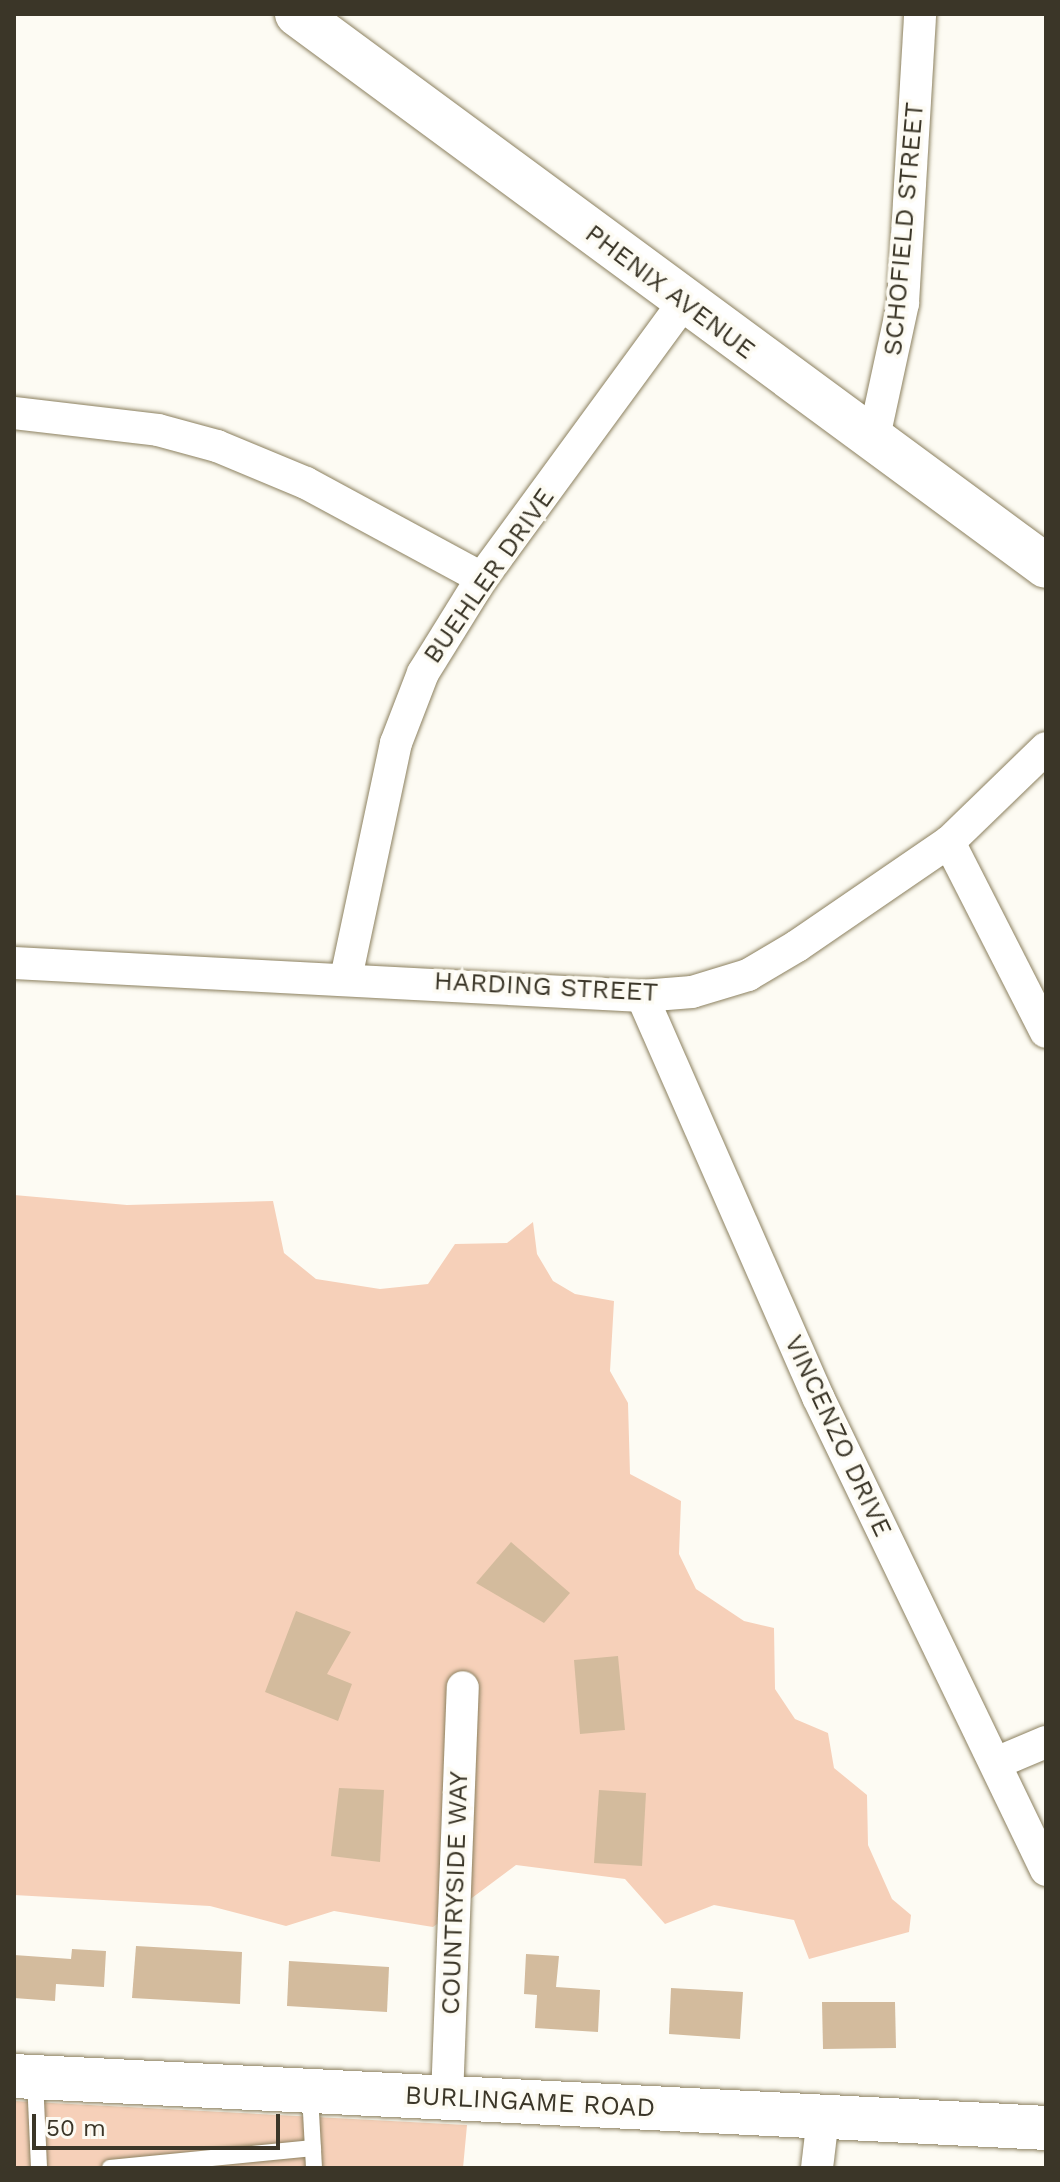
<!DOCTYPE html>
<style>
body{margin:0}
#map{position:relative;width:1060px;height:2182px;overflow:hidden;background:#fdfbf3;font-family:"Work Sans",sans-serif}
div>[style]{position:absolute}
.green>*{inset:0;background:#f6d0b9}
.building>*{inset:0;background:#d3bb9d}
.roads{filter:drop-shadow(0 0 2px #8c8160) drop-shadow(0 0 2px #8c8160)}
.lane>*{height:16px;margin:-8px;padding:0 8px;transform-origin:8px;border-radius:8px;background:#fff}
.street>*{height:32px;margin:-16px;padding:0 16px;transform-origin:16px;border-radius:16px;background:#fff}
.secondary>*{height:44px;margin:-22px;padding:0 22px;transform-origin:22px;border-radius:22px;background:#fff}
span{translate:-50% -50%;white-space:nowrap;text-align:center;line-height:1.15;-webkit-text-stroke:7px #fdfbf3;paint-order:stroke}
.street-label{font-size:26px;color:#3b3628}
.frame{position:absolute;inset:0;border:16px solid #3b3628;pointer-events:none}
.scale{position:absolute;left:32px;top:2114px;width:248px;height:36px;box-sizing:border-box;border:4px solid #3b3628;border-top:0;padding-left:10px;font-size:24px;line-height:28px;white-space:nowrap;color:#3b3628;-webkit-text-stroke:6px #fdfbf3;paint-order:stroke}
</style>
<div id="map">
<div class="green">
<i style="clip-path:polygon(14px 1195px,127px 1205px,273px 1201px,284px 1253px,316px 1279px,380px 1289px,428px 1284px,455px 1244px,507px 1243px,533px 1222px,537px 1254px,553px 1281px,575px 1294px,614px 1301px,610px 1371px,628px 1403px,630px 1474px,681px 1501px,679px 1554px,696px 1589px,744px 1621px,774px 1628px,775px 1689px,795px 1719px,828px 1733px,834px 1768px,867px 1795px,868px 1845px,892px 1899px,911px 1915px,909px 1932px,809px 1959px,794px 1920px,714px 1905px,665px 1924px,625px 1879px,516px 1865px,433px 1927px,334px 1911px,286px 1926px,210px 1906px,14px 1895px)"></i>
<i style="clip-path:polygon(14px 2101px,467px 2125px,463px 2168px,14px 2168px)"></i>
</div>
<div class="building">
<i style="clip-path:polygon(511px 1542px,570px 1593px,544px 1623px,476px 1583px)"></i>
<i style="clip-path:polygon(296px 1611px,351px 1632px,327px 1674px,352px 1684px,338px 1721px,265px 1692px)"></i>
<i style="clip-path:polygon(618px 1656px,625px 1730px,580px 1734px,574px 1660px)"></i>
<i style="clip-path:polygon(339px 1788px,384px 1790px,380px 1862px,331px 1856px)"></i>
<i style="clip-path:polygon(599px 1790px,646px 1793px,642px 1866px,594px 1863px)"></i>
<i style="clip-path:polygon(136px 1946px,242px 1952px,240px 2004px,132px 1998px)"></i>
<i style="clip-path:polygon(72px 1949px,106px 1951px,104px 1987px,56px 1984px,55px 2001px,14px 1998px,14px 1955px,71px 1959px)"></i>
<i style="clip-path:polygon(526px 1954px,559px 1956px,556px 1987px,600px 1990px,598px 2032px,535px 2028px,537px 1995px,524px 1994px)"></i>
<i style="clip-path:polygon(289px 1961px,389px 1967px,387px 2012px,287px 2006px)"></i>
<i style="clip-path:polygon(671px 1988px,743px 1992px,740px 2039px,669px 2034px)"></i>
<i style="clip-path:polygon(822px 2002px,895px 2002px,896px 2048px,823px 2049px)"></i>
</div>
<div class="roads">
<div class="lane">
<i style="left:35px;top:2079px;width:89px;rotate:87.4deg"></i>
<i style="left:310px;top:2094px;width:74px;rotate:86.9deg"></i>
<i style="left:110px;top:2168px;width:204px;rotate:-5.6deg"></i>
</div>
<div class="street">
<i style="left:14px;top:413px;width:145px;rotate:6.7deg"></i>
<i style="left:158px;top:430px;width:61px;rotate:15.2deg"></i>
<i style="left:217px;top:446px;width:96px;rotate:22.6deg"></i>
<i style="left:306px;top:483px;width:200px;rotate:28.4deg"></i>
<i style="left:873px;top:442px;width:142px;rotate:-77.8deg"></i>
<i style="left:903px;top:303px;width:289px;rotate:-86.6deg"></i>
<i style="left:949px;top:842px;width:213px;rotate:63deg"></i>
<i style="left:14px;top:963px;width:629px;rotate:3.01deg"></i>
<i style="left:642px;top:996px;width:50px;rotate:-4.6deg"></i>
<i style="left:692px;top:992px;width:59px;rotate:-16.9deg"></i>
<i style="left:748px;top:975px;width:57px;rotate:-30.6deg"></i>
<i style="left:797px;top:946px;width:184px;rotate:-34.4deg"></i>
<i style="left:949px;top:842px;width:135px;rotate:-44.1deg"></i>
<i style="left:346px;top:978px;width:240px;rotate:-78deg"></i>
<i style="left:396px;top:743px;width:75px;rotate:-68.9deg"></i>
<i style="left:423px;top:673px;width:112px;rotate:-58.2deg"></i>
<i style="left:482px;top:578px;width:342px;rotate:-53.8deg"></i>
<i style="left:642px;top:996px;width:438px;rotate:66.3deg"></i>
<i style="left:818px;top:1397px;width:525px;rotate:64.26deg"></i>
<i style="left:996px;top:1763px;width:54px;rotate:-22.8deg"></i>
<i style="left:447px;top:2098px;width:411px;rotate:-87.8deg"></i>
<i style="left:817px;top:2168px;width:50px;rotate:-83.2deg"></i>
</div>
<div class="secondary">
<i style="left:297px;top:14px;width:930px;rotate:36.39deg"></i>
<i style="left:14px;top:2076px;width:1033px;rotate:2.88deg"></i>
</div>
</div>
<div class="street-label">
<span style="left:904px;top:229px;rotate:-85deg">SCHOFIELD STREET</span>
<span style="left:670px;top:292px;rotate:37deg">PHENIX AVENUE</span>
<span style="left:489px;top:576px;rotate:-55deg">BUEHLER DRIVE</span>
<span style="left:546px;top:987px;rotate:3deg">HARDING STREET</span>
<span style="left:838px;top:1436px;rotate:65deg">VINCENZO DRIVE</span>
<span style="left:455px;top:1893px;rotate:-88deg">COUNTRYSIDE WAY</span>
<span style="left:530px;top:2102px;rotate:3deg">BURLINGAME ROAD</span>
</div>
<div class="frame"></div>
<div class="scale">50 m</div>
</div>
